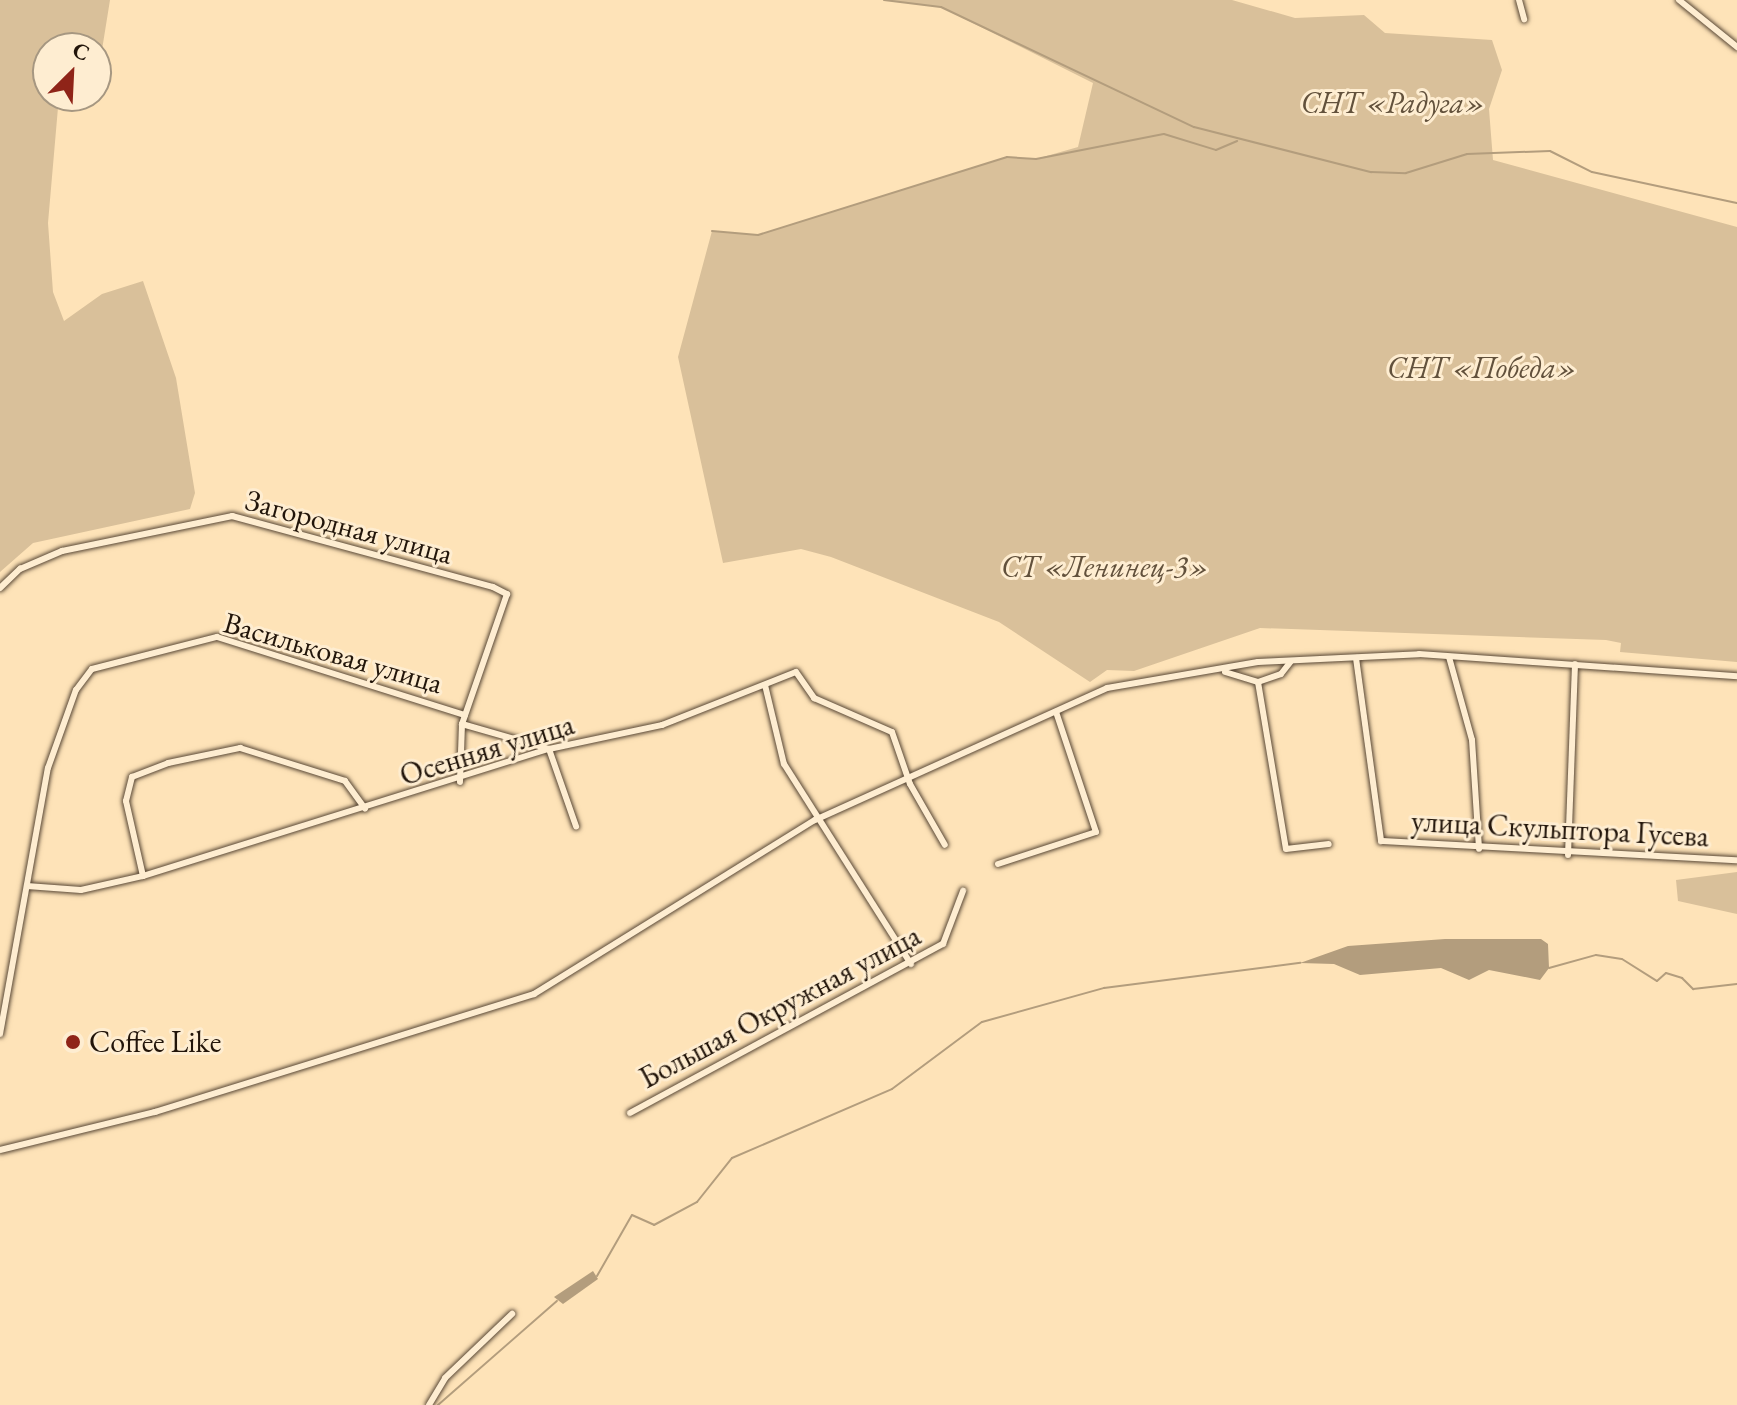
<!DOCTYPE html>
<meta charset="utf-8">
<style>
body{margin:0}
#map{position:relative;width:1737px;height:1405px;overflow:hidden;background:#fee3b8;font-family:"EB Garamond",serif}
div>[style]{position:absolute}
.green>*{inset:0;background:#d9c09a}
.water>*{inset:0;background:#b39d7d}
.stream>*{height:2px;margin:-1px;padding:0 1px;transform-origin:1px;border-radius:1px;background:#b39d7d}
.roads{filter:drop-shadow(0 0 2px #594836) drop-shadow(0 0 2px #594836)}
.minor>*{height:6px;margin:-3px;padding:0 3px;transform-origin:3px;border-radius:3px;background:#feedd1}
.dots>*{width:22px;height:22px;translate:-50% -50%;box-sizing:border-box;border:4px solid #feedd1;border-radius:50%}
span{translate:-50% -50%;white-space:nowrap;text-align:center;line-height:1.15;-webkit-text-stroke:6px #feedd1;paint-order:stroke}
.park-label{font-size:30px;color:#62513c;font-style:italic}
.street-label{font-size:30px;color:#22150a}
.poi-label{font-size:30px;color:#22150a}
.left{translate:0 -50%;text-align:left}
.north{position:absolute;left:32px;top:32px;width:80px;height:80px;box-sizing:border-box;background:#feedd1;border:2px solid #a69781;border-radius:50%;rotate:24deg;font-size:22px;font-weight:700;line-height:32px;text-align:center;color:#22150a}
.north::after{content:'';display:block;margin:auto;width:28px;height:36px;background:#8f2418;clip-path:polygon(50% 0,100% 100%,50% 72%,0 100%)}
</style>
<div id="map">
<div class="green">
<i style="clip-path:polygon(0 0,110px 0,101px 56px,96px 48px,48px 48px,48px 96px,59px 96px,48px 223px,53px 292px,64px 321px,102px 294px,143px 281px,176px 378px,195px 493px,190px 509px,33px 543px,0 572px)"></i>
<i style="clip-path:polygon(884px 0,1232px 0,1295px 18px,1364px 15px,1385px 33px,1492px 40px,1502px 70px,1489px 109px,1493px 160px,1737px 227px,1737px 662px,1620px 652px,1621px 643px,1606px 640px,1260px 628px,1134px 671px,1107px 670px,1090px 682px,999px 622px,831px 557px,801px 549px,723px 563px,678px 357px,712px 231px,758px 235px,1007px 157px,1036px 159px,1078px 147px,1093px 83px,941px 7px)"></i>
<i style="clip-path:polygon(1737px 872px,1737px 914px,1678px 901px,1676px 880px)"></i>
</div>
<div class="water">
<i style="clip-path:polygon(1445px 939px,1541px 939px,1548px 944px,1549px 968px,1540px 980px,1489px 970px,1469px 980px,1441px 968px,1360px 975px,1334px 964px,1300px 963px,1348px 946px)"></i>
<i style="clip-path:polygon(593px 1271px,598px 1279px,563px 1304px,554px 1297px)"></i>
</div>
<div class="stream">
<i style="left:884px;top:0;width:57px;rotate:7deg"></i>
<i style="left:941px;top:7px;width:280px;rotate:25.4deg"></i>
<i style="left:1194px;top:127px;width:183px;rotate:14.3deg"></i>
<i style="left:1371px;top:172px;width:35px;rotate:2deg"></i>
<i style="left:1406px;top:173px;width:64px;rotate:-17.3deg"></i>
<i style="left:1467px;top:154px;width:83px;rotate:-2.1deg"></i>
<i style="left:1550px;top:151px;width:47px;rotate:26.6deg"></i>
<i style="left:1592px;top:172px;width:148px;rotate:12.1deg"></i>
<i style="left:712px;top:231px;width:46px;rotate:5deg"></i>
<i style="left:758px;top:235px;width:261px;rotate:-17.4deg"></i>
<i style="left:1007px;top:157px;width:29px;rotate:4deg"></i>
<i style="left:1036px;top:159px;width:130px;rotate:-11.1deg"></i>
<i style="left:1164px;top:134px;width:54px;rotate:17.1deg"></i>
<i style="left:1216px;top:150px;width:23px;rotate:-23deg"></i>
<i style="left:1549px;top:968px;width:49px;rotate:-15.5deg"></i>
<i style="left:1596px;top:955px;width:26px;rotate:9deg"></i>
<i style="left:1622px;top:959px;width:41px;rotate:32.2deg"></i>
<i style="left:1657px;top:981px;width:12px;rotate:-42deg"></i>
<i style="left:1666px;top:973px;width:17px;rotate:17deg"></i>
<i style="left:1682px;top:978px;width:16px;rotate:45deg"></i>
<i style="left:1693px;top:989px;width:44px;rotate:-6.5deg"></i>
<i style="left:597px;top:1276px;width:70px;rotate:-60.2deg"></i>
<i style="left:632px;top:1215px;width:24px;rotate:24deg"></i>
<i style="left:654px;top:1225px;width:49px;rotate:-28.1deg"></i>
<i style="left:697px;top:1202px;width:56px;rotate:-51.5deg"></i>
<i style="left:732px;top:1158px;width:174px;rotate:-23.3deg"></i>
<i style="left:892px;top:1089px;width:112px;rotate:-36.7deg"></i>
<i style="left:982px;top:1022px;width:127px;rotate:-15.6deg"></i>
<i style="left:1104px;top:988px;width:198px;rotate:-7.3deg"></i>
<i style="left:438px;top:1405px;width:158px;rotate:-41.2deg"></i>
</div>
<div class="roads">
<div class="minor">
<i style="left:1519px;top:0;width:20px;rotate:75deg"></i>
<i style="left:1679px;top:0;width:75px;rotate:39deg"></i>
<i style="left:0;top:588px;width:28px;rotate:-44deg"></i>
<i style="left:20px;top:569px;width:46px;rotate:-23.2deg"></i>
<i style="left:62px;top:551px;width:174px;rotate:-11.6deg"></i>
<i style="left:232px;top:516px;width:270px;rotate:15.2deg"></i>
<i style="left:493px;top:587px;width:16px;rotate:27deg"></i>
<i style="left:507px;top:594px;width:138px;rotate:109.1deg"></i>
<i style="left:462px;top:724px;width:58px;rotate:92deg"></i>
<i style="left:1449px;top:657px;width:86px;rotate:74.5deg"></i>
<i style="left:1472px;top:740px;width:109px;rotate:86.3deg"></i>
<i style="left:1356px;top:658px;width:185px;rotate:82.2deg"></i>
<i style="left:1381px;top:841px;width:357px;rotate:3.1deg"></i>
<i style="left:1225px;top:672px;width:34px;rotate:17deg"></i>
<i style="left:1258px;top:682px;width:24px;rotate:-19deg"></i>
<i style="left:1281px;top:674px;width:16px;rotate:-52deg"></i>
<i style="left:1258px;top:682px;width:169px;rotate:80.5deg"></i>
<i style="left:1286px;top:849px;width:43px;rotate:-6.6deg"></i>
<i style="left:765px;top:685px;width:81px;rotate:76.5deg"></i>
<i style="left:784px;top:764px;width:237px;rotate:57.6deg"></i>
<i style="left:462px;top:724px;width:91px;rotate:16deg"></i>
<i style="left:549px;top:749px;width:82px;rotate:70.7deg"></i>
<i style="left:1568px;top:855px;width:191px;rotate:-87.9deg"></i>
<i style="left:998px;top:864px;width:103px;rotate:-18.1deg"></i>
<i style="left:1096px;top:832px;width:126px;rotate:-108.4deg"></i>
<i style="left:143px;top:876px;width:77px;rotate:-102.8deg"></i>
<i style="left:126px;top:801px;width:25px;rotate:-76deg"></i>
<i style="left:132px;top:777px;width:39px;rotate:-21deg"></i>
<i style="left:168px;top:763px;width:74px;rotate:-11.8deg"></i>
<i style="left:240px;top:748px;width:110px;rotate:17.4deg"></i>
<i style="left:345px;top:781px;width:34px;rotate:54deg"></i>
<i style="left:27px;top:886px;width:54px;rotate:4.2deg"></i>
<i style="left:81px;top:890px;width:64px;rotate:-12.7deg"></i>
<i style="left:143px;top:876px;width:425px;rotate:-17.4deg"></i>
<i style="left:549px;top:749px;width:116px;rotate:-12deg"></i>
<i style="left:662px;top:725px;width:144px;rotate:-21.6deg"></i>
<i style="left:796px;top:672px;width:32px;rotate:55deg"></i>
<i style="left:814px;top:698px;width:85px;rotate:23.6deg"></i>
<i style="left:892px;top:732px;width:55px;rotate:70.9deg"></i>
<i style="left:910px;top:784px;width:70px;rotate:60.2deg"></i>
<i style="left:0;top:1034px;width:270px;rotate:-79.8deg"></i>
<i style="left:48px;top:768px;width:83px;rotate:-70.3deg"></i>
<i style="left:76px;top:690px;width:26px;rotate:-53deg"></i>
<i style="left:92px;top:669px;width:129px;rotate:-14.4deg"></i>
<i style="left:217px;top:637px;width:260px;rotate:17.5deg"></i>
<i style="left:630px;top:1113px;width:356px;rotate:-28.4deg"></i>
<i style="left:943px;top:944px;width:57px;rotate:-69.3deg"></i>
<i style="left:0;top:1150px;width:160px;rotate:-13.8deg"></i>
<i style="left:155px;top:1112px;width:397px;rotate:-17.3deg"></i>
<i style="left:534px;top:994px;width:331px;rotate:-31.8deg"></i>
<i style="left:815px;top:820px;width:320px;rotate:-24.3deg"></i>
<i style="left:1107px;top:688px;width:153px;rotate:-9.8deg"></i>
<i style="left:1258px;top:662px;width:161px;rotate:-2.8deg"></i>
<i style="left:1419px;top:654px;width:319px;rotate:4deg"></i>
<i style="left:429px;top:1405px;width:31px;rotate:-59deg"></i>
<i style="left:445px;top:1378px;width:93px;rotate:-43.7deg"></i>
</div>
</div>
<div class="dots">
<i style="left:73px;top:1042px;background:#8f2418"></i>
</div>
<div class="park-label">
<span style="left:1393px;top:103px">СНТ «Радуга»</span>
<span style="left:1482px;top:368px">СНТ «Победа»</span>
<span style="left:1105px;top:567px">СТ «Ленинец-3»</span>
</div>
<div class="street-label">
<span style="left:349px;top:527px;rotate:15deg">Загородная улица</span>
<span style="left:333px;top:653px;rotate:16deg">Васильковая улица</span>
<span style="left:487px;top:750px;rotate:-17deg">Осенняя улица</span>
<span style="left:1560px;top:829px;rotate:3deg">улица Скульптора Гусева</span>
<span style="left:780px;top:1007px;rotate:-28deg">Большая Окружная улица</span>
</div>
<div class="poi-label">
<span class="left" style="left:89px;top:1042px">Coffee Like</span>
</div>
<div class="north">С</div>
</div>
